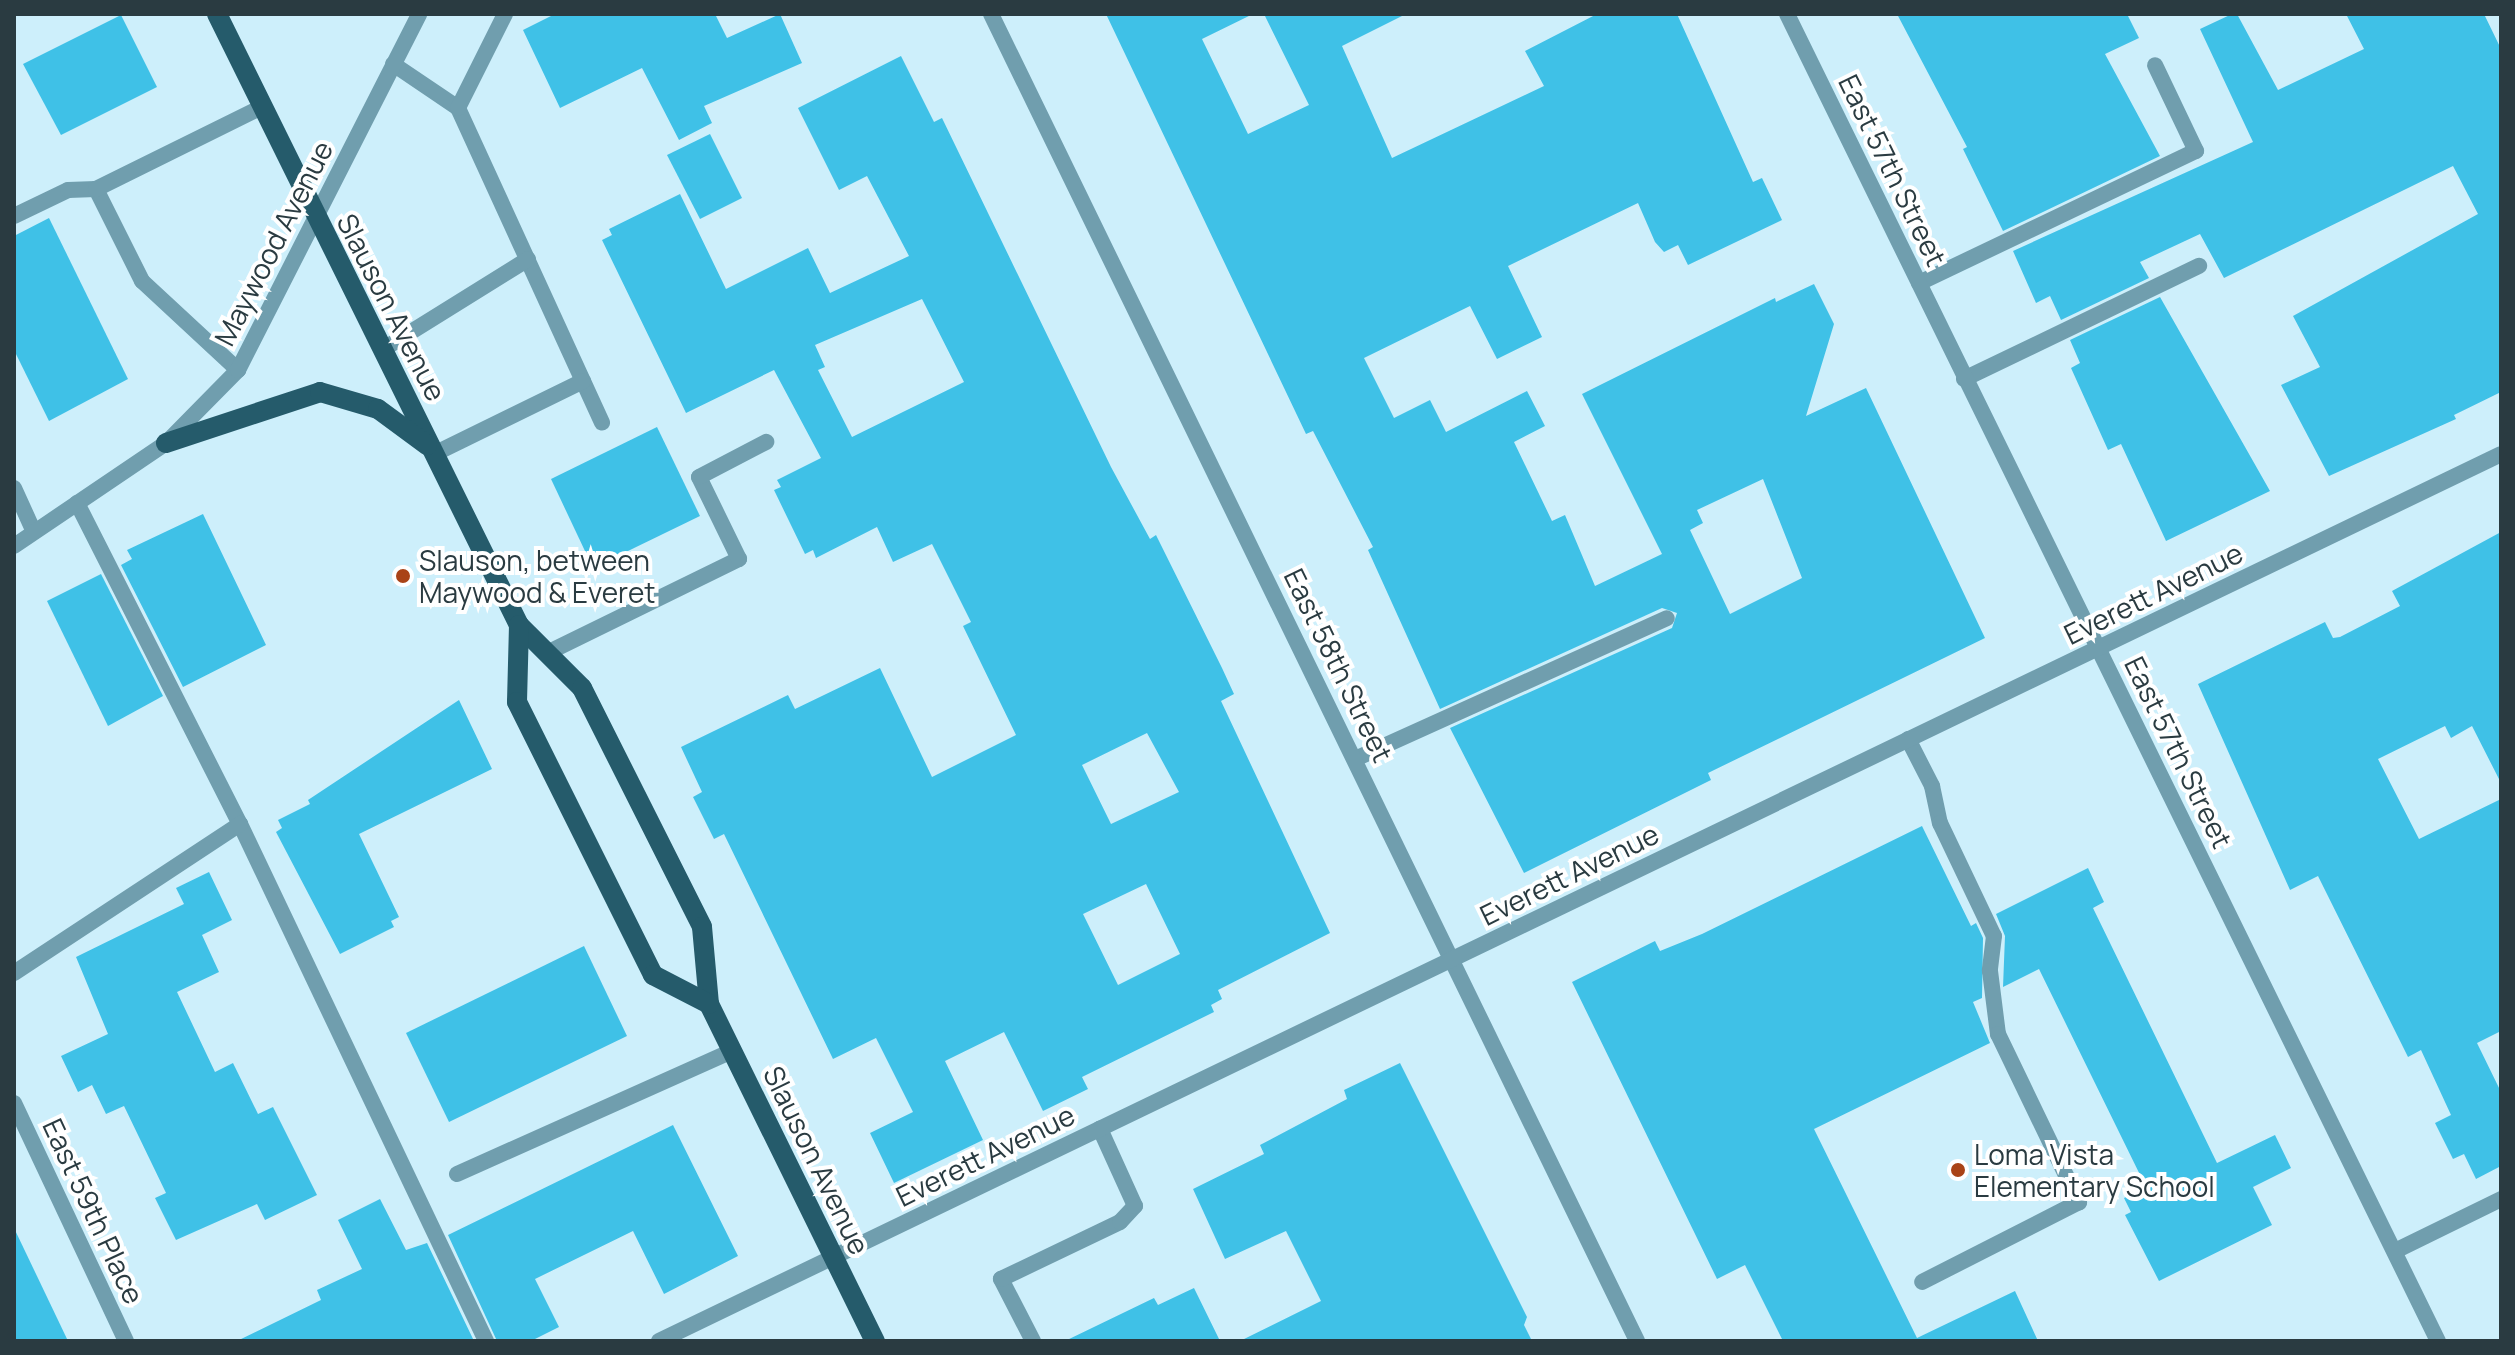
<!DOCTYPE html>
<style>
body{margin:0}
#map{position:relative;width:2515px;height:1355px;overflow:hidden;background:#cdeffb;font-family:Manrope,sans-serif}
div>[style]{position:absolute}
.building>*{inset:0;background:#3fc1e7}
.service>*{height:16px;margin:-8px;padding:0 8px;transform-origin:8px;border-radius:8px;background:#709eae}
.minor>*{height:16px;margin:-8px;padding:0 8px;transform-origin:8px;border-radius:8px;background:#709eae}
.tertiary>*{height:16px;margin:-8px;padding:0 8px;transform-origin:8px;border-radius:8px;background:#709eae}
.primary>*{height:20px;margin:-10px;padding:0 10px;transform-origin:10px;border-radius:10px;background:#255b6b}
.dots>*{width:22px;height:22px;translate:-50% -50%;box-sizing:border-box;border:4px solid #fff;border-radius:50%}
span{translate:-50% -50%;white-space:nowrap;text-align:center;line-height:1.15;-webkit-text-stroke:8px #fff;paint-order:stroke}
.street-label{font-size:28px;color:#2a3b41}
.poi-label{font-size:28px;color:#2a3b41}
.left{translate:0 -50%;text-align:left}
.frame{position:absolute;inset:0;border:16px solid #2a3b41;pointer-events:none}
</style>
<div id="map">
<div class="building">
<i style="clip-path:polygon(555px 14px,715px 14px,727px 38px,780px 14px,802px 63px,704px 106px,712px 123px,679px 140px,642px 68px,560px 108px,523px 30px)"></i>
<i style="clip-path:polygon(evenodd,1106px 14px,1253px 14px,1202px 39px,1248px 134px,1309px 105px,1264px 14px,1406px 14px,1342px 46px,1392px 158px,1544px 86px,1525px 51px,1597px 14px,1677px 14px,1753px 182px,1762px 178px,1782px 220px,1688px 265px,1678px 245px,1664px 252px,1655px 242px,1638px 203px,1508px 266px,1542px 337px,1497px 359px,1470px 306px,1364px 358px,1394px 418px,1430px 400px,1446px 432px,1527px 391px,1545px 426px,1514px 442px,1552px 521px,1565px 515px,1595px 586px,1662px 554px,1582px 394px,1775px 298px,1776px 302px,1814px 284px,1834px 324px,1806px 416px,1866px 388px,1985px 638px,1708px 773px,1711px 780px,1524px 873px,1450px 728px,1672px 628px,1677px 613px,1662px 608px,1440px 709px,1368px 550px,1373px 547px,1313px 431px,1306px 434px,1106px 14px,1763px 479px,1802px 578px,1730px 614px,1690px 530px,1703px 523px,1697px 510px,1763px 479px)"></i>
<i style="clip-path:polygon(1897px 14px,2127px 14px,2139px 38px,2105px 54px,2160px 156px,2003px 231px,1963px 149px,1967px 147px)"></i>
<i style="clip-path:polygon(2232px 14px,2237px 14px,2278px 90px,2364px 49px,2346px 14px,2484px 14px,2501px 49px,2501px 392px,2454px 415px,2456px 419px,2329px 476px,2281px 385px,2320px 367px,2293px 316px,2478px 214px,2453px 166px,2224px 278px,2200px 234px,2140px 262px,2149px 278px,2061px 320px,2050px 296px,2036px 303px,2013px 251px,2253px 142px,2200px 29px)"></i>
<i style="clip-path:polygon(121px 15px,157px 87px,61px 135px,23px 64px)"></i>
<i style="clip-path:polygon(evenodd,901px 56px,934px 122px,942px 118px,1111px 467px,1150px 539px,1156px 535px,1222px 668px,1234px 694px,1221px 701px,1330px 933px,1218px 990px,1222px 999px,1211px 1005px,1214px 1012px,1082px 1077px,1088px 1089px,1043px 1111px,1004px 1032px,945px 1061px,983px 1140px,894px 1183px,870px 1133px,913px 1112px,876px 1038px,833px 1059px,724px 834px,714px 839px,693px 797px,702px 792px,681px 747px,788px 695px,795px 709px,880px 668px,932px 777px,1016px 735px,963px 626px,971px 622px,932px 544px,893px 562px,877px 527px,816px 558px,813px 550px,805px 554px,774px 490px,781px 487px,777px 480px,821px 458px,774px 370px,686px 413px,602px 240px,612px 235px,609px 229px,680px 194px,726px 289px,808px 248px,830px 293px,909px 256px,867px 176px,839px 190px,798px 108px,901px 56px,922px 299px,964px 382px,852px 437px,818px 370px,825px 367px,815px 345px,922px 299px,901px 56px,1147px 733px,1179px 792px,1111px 824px,1082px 765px,1147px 733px,901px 56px,1146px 884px,1180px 954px,1118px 985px,1083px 914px,1146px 884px)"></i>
<i style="clip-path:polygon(710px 134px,742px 198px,700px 219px,667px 155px)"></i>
<i style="clip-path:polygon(49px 218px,128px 379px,49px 421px,14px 350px,14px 236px)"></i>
<i style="clip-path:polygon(2160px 297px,2270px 491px,2166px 541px,2121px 444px,2108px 450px,2071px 368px,2080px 363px,2070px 340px)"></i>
<i style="clip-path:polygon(657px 427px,700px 516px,593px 568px,551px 479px)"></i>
<i style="clip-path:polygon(203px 514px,266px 645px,183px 687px,121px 565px,132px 559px,127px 550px)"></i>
<i style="clip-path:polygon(2501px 532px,2501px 783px,2472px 726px,2451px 738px,2445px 726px,2378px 759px,2419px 839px,2501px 799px,2501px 1031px,2477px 1043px,2501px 1092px,2501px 1166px,2476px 1179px,2464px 1154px,2453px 1159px,2435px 1123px,2451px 1115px,2421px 1050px,2408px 1057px,2318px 876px,2290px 890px,2198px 684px,2325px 622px,2333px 638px,2340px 637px,2400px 606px,2392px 591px)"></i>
<i style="clip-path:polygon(101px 574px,163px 696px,108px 726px,47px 601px)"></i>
<i style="clip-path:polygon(459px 700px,492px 769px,359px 834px,399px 917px,391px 921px,394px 927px,340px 954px,276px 832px,282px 828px,278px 820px,310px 804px,308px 800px)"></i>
<i style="clip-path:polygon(1922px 826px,1971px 926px,1976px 923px,1983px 938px,1982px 998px,1973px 1002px,1990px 1043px,1814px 1129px,1917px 1338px,2015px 1291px,2038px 1341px,1783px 1341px,1745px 1265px,1717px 1279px,1572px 982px,1655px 941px,1660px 951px,1702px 934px)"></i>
<i style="clip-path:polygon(2088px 868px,2104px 902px,2093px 908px,2217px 1163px,2275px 1135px,2291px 1168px,2253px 1187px,2272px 1225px,2159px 1281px,2125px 1215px,2131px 1212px,2124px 1198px,2146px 1187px,2039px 969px,2003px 987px,2005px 936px,1996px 914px)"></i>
<i style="clip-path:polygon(209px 872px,232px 920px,202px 935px,219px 972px,177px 992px,215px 1072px,233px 1063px,258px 1114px,273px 1107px,317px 1195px,265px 1220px,257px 1204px,176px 1240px,155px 1198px,166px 1193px,124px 1106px,106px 1114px,92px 1085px,78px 1092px,61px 1056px,108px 1034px,76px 957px,184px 904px,176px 888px)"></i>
<i style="clip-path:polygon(584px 946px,627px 1036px,449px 1122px,406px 1033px)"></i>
<i style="clip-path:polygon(1400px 1063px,1527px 1317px,1524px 1325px,1532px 1341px,1240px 1341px,1321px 1301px,1286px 1231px,1225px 1259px,1193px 1189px,1264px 1154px,1260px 1145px,1347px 1099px,1344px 1090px)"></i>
<i style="clip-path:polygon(673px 1125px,738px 1256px,664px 1294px,633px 1231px,535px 1279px,559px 1327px,531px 1341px,497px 1341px,448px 1235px)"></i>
<i style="clip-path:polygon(380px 1199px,406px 1250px,427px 1243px,474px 1341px,237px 1341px,321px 1300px,317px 1290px,362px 1269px,338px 1220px)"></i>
<i style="clip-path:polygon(14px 1228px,68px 1341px,14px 1341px)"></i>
<i style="clip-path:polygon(1194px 1288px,1220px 1341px,1065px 1341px,1154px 1298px,1158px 1305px)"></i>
</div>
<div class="service">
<i style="left:393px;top:64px;width:78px;rotate:34.1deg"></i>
<i style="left:458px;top:108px;width:346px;rotate:65.4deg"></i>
<i style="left:458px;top:108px;width:105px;rotate:-63.4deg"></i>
<i style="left:96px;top:189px;width:103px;rotate:63.4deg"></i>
<i style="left:142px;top:281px;width:131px;rotate:42.8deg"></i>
<i style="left:14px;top:216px;width:60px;rotate:-25.7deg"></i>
<i style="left:68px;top:190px;width:28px;rotate:-2deg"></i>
<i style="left:96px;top:189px;width:185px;rotate:-26.3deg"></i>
<i style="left:1919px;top:283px;width:307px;rotate:-25.5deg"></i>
<i style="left:2196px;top:151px;width:95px;rotate:-115.5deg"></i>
<i style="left:382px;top:350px;width:172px;rotate:-31.9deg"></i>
<i style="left:1964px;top:379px;width:261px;rotate:-25.7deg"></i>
<i style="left:434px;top:454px;width:166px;rotate:-26.1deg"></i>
<i style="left:14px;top:488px;width:48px;rotate:65.6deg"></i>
<i style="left:77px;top:503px;width:360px;rotate:63.1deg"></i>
<i style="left:240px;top:824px;width:573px;rotate:64.55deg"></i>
<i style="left:547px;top:653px;width:214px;rotate:-26.1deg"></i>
<i style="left:739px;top:559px;width:91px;rotate:-116deg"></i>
<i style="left:699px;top:477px;width:76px;rotate:-27.6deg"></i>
<i style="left:1908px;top:739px;width:53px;rotate:62.9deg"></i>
<i style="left:1932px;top:786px;width:38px;rotate:78deg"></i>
<i style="left:1940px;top:823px;width:125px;rotate:64.5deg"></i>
<i style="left:1994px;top:936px;width:35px;rotate:97deg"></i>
<i style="left:1990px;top:971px;width:64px;rotate:82.8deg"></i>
<i style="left:1998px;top:1034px;width:187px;rotate:64.3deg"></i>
<i style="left:2079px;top:1202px;width:176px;rotate:153deg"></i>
<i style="left:1355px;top:759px;width:342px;rotate:-24.3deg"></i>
<i style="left:14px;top:973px;width:271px;rotate:-33.4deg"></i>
<i style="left:457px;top:1174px;width:301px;rotate:-24.1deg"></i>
<i style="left:2395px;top:1251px;width:118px;rotate:-26.1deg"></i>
<i style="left:1033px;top:1341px;width:70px;rotate:-117.3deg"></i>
<i style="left:1001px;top:1279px;width:132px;rotate:-25.6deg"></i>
<i style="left:1120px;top:1222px;width:22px;rotate:-47deg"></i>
<i style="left:1135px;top:1206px;width:85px;rotate:-114.4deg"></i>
</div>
<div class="minor">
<i style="left:991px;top:14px;width:1476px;rotate:64.04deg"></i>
<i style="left:1787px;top:14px;width:1478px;rotate:63.87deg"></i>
<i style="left:14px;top:1103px;width:263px;rotate:64.8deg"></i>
<i style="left:659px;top:1341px;width:2044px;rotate:-25.71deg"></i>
</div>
<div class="tertiary">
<i style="left:14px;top:546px;width:184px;rotate:-34.1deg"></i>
<i style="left:166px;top:443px;width:103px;rotate:-45.4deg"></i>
<i style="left:238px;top:370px;width:399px;rotate:-63deg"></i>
</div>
<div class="primary">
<i style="left:217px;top:14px;width:682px;rotate:63.7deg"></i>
<i style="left:519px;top:625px;width:89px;rotate:45deg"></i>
<i style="left:582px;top:688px;width:267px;rotate:63.3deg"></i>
<i style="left:702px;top:927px;width:77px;rotate:84.8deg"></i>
<i style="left:709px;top:1004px;width:376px;rotate:63.8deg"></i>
<i style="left:166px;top:443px;width:162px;rotate:-18.3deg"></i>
<i style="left:320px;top:392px;width:60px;rotate:16.3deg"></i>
<i style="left:378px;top:409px;width:61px;rotate:36.3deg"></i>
<i style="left:519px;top:625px;width:77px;rotate:91.5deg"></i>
<i style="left:517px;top:702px;width:305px;rotate:63.5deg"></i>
<i style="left:653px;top:975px;width:63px;rotate:27.4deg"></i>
</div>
<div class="dots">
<i style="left:403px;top:576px;background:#a94317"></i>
<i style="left:1958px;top:1170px;background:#a94317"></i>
</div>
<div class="street-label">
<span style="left:1893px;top:170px;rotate:64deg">East 57th Street</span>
<span style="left:273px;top:243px;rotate:-63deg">Maywood Avenue</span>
<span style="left:392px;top:307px;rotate:63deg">Slauson Avenue</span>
<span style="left:2153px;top:593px;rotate:-26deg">Everett Avenue</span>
<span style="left:1339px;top:665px;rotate:64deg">East 58th Street</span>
<span style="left:2179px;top:752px;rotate:64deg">East 57th Street</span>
<span style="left:1569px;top:874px;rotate:-26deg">Everett Avenue</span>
<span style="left:985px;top:1155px;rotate:-26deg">Everett Avenue</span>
<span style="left:817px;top:1160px;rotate:64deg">Slauson Avenue</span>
<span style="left:94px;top:1211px;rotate:65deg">East 59th Place</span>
</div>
<div class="poi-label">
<span class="left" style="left:419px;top:576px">Slauson, between<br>Maywood &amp; Everet</span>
<span class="left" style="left:1974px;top:1170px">Loma Vista<br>Elementary School</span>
</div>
<div class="frame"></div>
</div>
